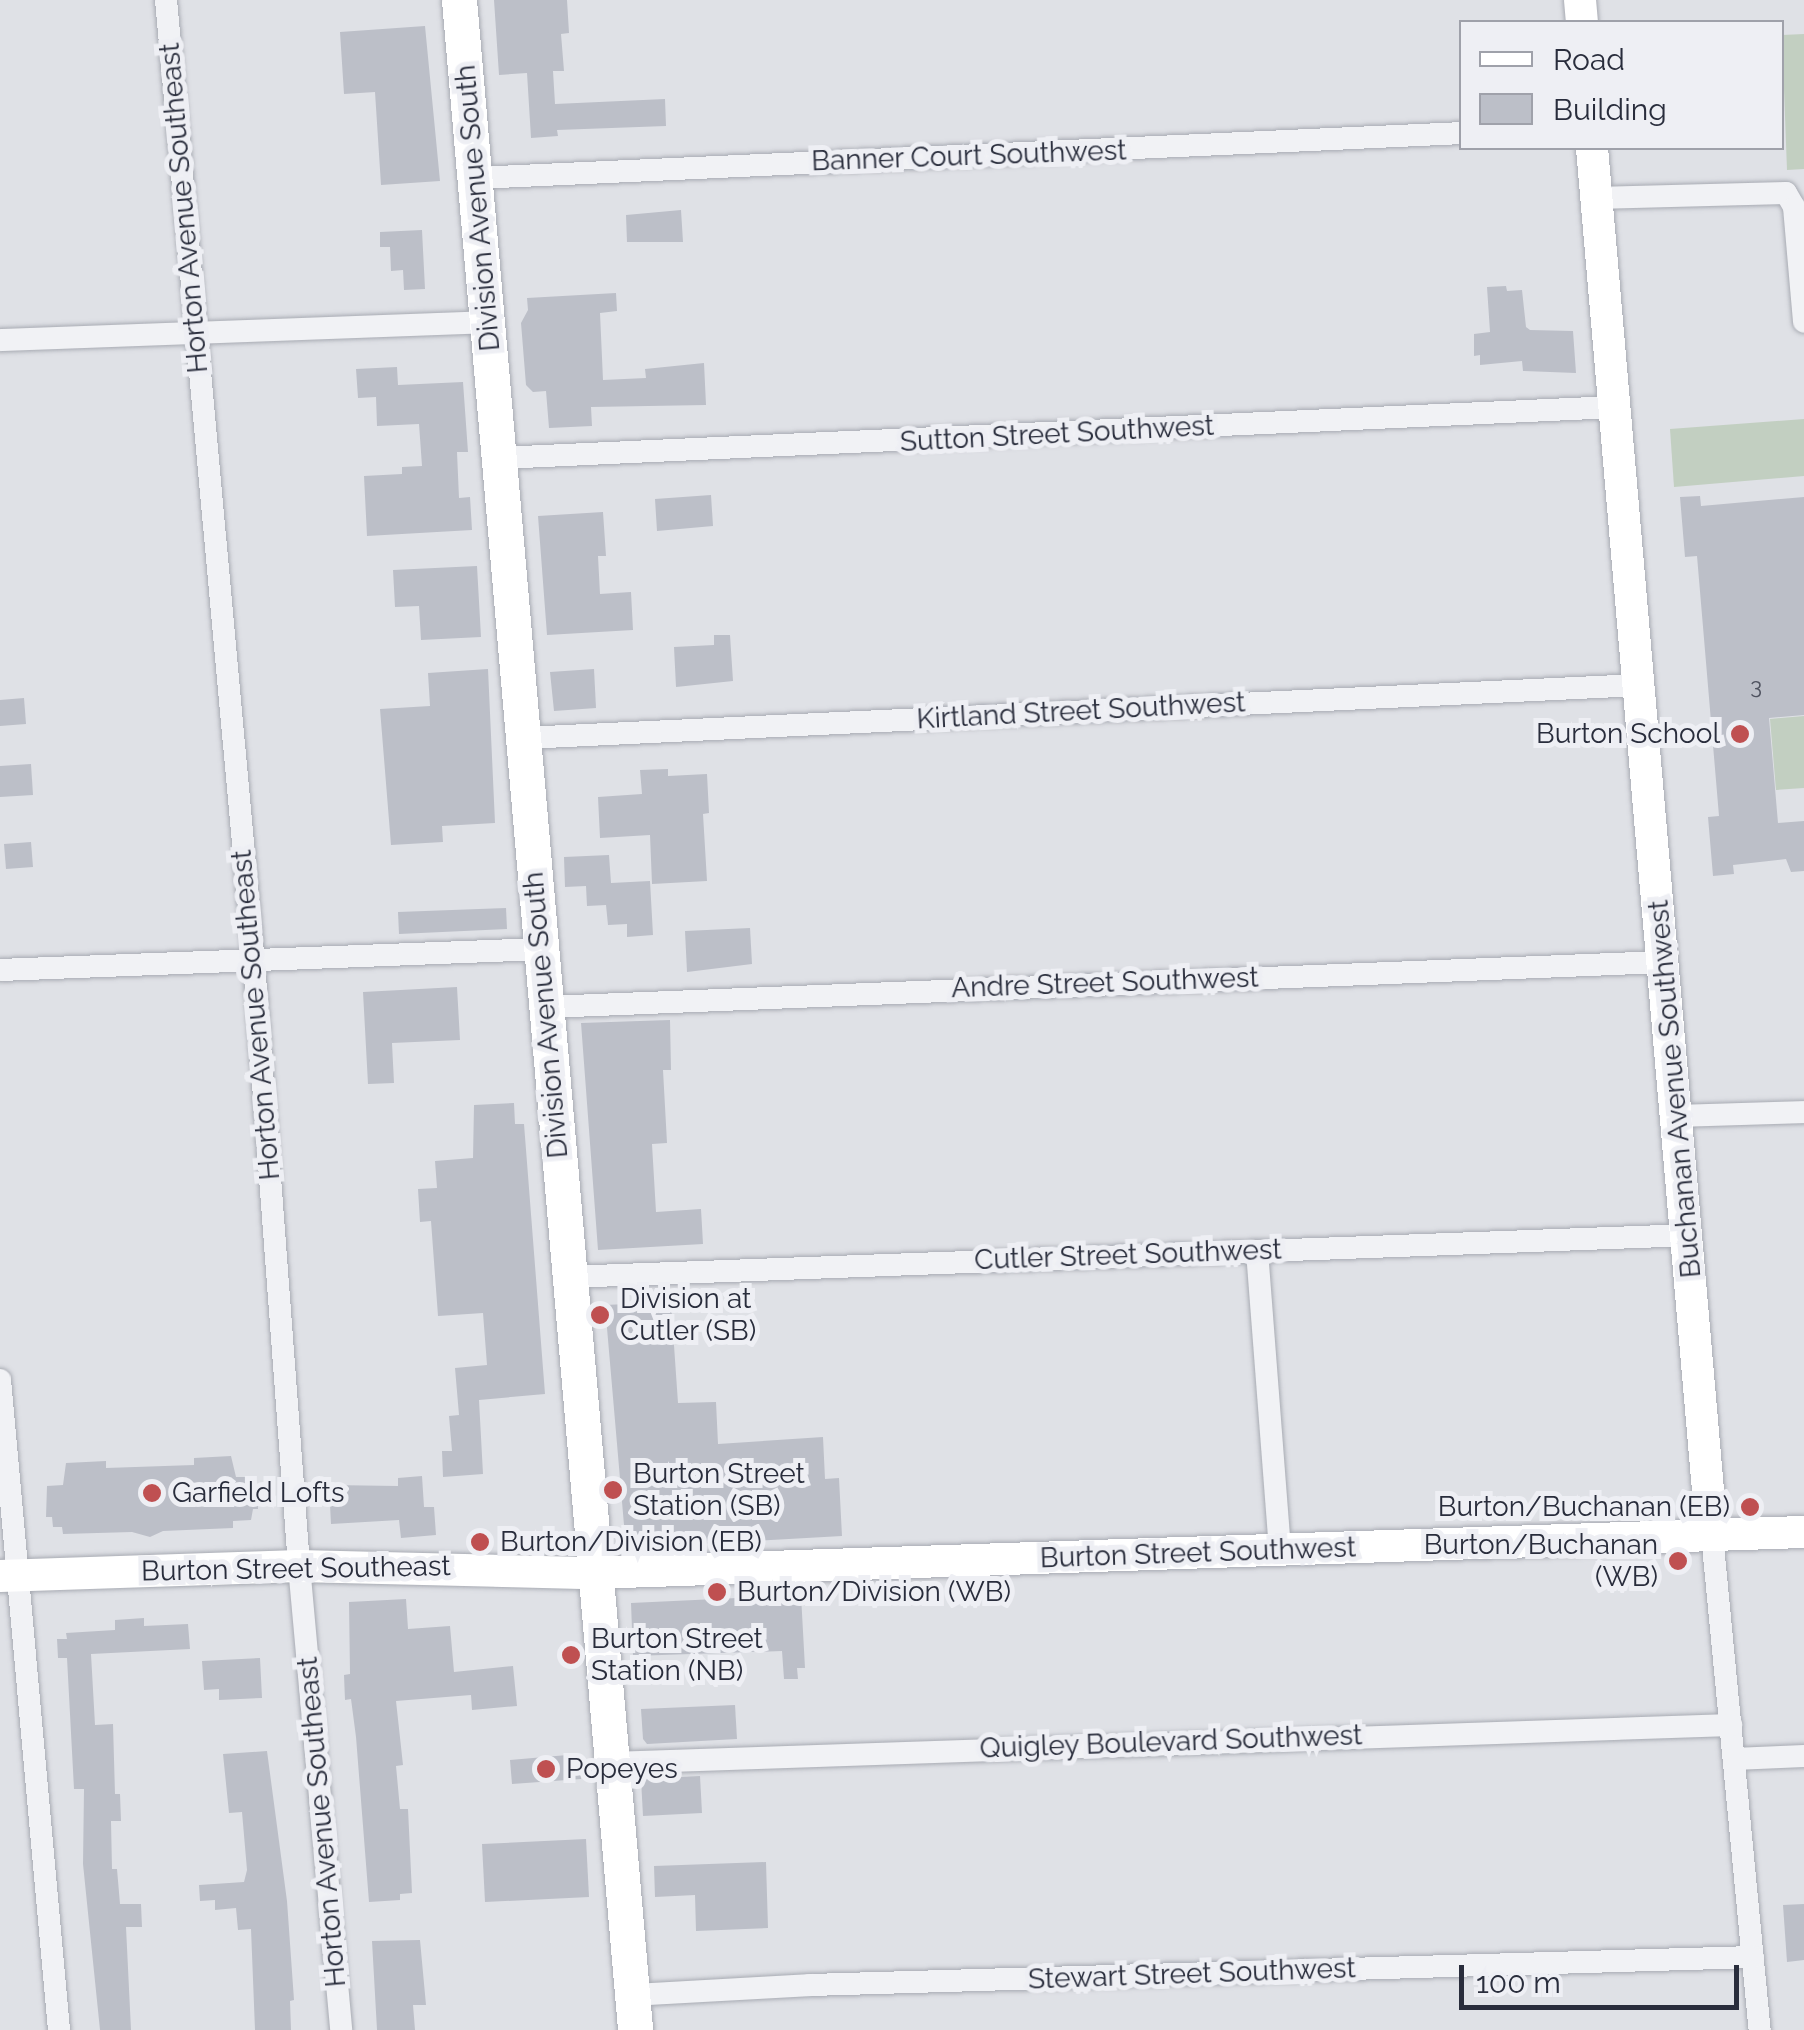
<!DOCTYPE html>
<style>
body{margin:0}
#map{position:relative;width:1804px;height:2030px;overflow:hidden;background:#dfe1e6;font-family:Raleway,sans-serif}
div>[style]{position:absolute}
.green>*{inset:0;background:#c2cfc1}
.building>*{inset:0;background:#bcbfc8}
.roads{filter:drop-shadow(0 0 2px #a8abb3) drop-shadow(0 0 2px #a8abb3)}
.street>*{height:22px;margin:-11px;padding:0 11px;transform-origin:11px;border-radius:11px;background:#f1f2f5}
.secondary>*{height:32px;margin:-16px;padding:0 16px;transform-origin:16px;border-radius:16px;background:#fff}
.primary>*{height:35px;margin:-17.5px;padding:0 17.5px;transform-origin:17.5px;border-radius:17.5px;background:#fff}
.dots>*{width:28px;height:28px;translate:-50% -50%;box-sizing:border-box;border:5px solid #eeeff4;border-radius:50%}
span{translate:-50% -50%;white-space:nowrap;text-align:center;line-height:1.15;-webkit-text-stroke:10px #eeeff4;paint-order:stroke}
.number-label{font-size:22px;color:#4e525f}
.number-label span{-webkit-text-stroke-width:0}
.street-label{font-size:28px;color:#292d3c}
.poi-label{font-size:28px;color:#292d3c}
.right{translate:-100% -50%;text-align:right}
.left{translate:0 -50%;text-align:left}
.legend{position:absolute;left:1459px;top:20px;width:325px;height:130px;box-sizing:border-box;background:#eeeff4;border:2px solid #9fa1aa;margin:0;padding:12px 18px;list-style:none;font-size:30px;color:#292d3c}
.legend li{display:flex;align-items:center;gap:20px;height:50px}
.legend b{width:50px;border:2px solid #9fa1aa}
.scale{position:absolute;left:1459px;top:1965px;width:280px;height:45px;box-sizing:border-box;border:5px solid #292d3c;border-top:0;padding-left:12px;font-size:30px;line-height:35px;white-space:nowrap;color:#292d3c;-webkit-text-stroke:8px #eeeff4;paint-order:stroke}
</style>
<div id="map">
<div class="green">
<i style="clip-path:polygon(1804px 34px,1804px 169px,1787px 170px,1782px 35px)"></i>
<i style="clip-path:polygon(1804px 419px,1804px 476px,1674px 487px,1670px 429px)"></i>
<i style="clip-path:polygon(1804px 716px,1804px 788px,1776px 790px,1770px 719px)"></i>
</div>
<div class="building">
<i style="clip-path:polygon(494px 0,567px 0,569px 33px,561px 34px,564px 71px,553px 71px,555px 104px,665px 99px,666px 126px,557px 130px,558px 136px,531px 138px,527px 73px,499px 75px)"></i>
<i style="clip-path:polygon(425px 26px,440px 181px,381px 185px,375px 92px,344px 94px,340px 32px)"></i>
<i style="clip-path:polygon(681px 210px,683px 242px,627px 242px,626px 215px)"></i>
<i style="clip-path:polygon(422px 230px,425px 289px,404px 290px,403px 270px,391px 271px,390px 247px,380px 247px,380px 232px)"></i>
<i style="clip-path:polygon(1506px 286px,1507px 291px,1522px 290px,1526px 327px,1530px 330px,1573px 331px,1576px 373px,1523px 371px,1522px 361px,1480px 365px,1480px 355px,1474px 356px,1474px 334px,1490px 332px,1487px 287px)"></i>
<i style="clip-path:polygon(616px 293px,617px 311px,600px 313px,603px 380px,646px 378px,645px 369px,704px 363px,706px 405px,591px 407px,592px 426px,549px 428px,546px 391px,533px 392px,526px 385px,521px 323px,528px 310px,527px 298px)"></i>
<i style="clip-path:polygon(397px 367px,398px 385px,463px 382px,468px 452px,457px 452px,459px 498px,470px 497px,472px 530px,367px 536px,364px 476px,402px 474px,402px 467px,422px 466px,419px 424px,377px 426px,376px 397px,358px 398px,356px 369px)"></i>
<i style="clip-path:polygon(711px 495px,713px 526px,657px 531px,655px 499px)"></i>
<i style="clip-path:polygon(1700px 496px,1701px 506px,1804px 497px,1804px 715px,1769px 718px,1778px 823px,1804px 821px,1804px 871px,1791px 872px,1786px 859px,1733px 865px,1734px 874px,1713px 876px,1708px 817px,1719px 816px,1697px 556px,1685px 557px,1680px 497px)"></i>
<i style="clip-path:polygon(603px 512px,606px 556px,598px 556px,600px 594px,631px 592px,633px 630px,547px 635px,538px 516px)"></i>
<i style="clip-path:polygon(477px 566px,481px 637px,421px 640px,419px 606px,395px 607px,393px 570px)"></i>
<i style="clip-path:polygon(714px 635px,730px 635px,733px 681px,676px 687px,674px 647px,714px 645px)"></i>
<i style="clip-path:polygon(488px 669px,495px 823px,442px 826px,443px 842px,391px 845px,380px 709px,430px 706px,428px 673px)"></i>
<i style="clip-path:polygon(594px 669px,596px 708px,554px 711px,550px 672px)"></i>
<i style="clip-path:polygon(24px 698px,26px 724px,0 726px,0 700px)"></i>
<i style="clip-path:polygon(31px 764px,33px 795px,0 797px,0 766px)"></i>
<i style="clip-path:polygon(668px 769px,668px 776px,707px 774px,709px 813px,703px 814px,707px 881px,652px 884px,650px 835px,600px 838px,598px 797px,642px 794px,640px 770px)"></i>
<i style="clip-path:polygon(31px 842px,33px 867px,6px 869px,4px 844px)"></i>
<i style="clip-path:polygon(609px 855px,611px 883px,650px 881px,653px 935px,627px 937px,627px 924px,608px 925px,606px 905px,587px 906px,586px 886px,565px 887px,564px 857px)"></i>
<i style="clip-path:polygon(506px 908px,507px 929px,399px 934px,398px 912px)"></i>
<i style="clip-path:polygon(750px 928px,752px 964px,687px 972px,685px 931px)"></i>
<i style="clip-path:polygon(457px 987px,460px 1040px,392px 1043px,394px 1083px,368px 1084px,363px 992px)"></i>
<i style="clip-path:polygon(670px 1020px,671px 1070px,663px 1070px,667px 1143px,652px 1144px,656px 1212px,701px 1209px,703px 1244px,598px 1250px,581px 1023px)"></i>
<i style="clip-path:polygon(514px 1103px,515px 1124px,524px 1124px,545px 1394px,479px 1400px,483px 1474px,443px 1477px,442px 1451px,452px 1451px,449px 1416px,459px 1415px,455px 1368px,487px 1365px,483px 1313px,438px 1316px,431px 1221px,420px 1222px,418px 1189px,437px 1188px,435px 1161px,473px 1158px,474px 1105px)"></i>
<i style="clip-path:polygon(671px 1302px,678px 1403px,716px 1402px,718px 1444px,823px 1437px,825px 1479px,839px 1478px,842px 1536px,626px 1548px,605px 1305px)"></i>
<i style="clip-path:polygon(231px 1456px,236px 1477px,252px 1477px,252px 1487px,257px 1487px,258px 1509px,253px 1509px,251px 1520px,233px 1521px,233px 1528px,163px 1531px,150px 1537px,132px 1532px,63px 1534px,62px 1527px,53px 1527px,52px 1517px,46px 1517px,47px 1486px,63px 1485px,66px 1463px,106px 1461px,106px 1468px,194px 1465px,194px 1458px)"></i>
<i style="clip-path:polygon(422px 1476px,424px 1507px,434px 1507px,436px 1535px,401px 1538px,399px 1520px,331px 1524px,329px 1485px,398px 1486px,398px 1478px)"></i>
<i style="clip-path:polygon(801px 1595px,805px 1668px,797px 1668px,798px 1679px,784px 1679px,782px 1651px,633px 1656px,631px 1603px)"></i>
<i style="clip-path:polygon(406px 1599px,408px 1629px,450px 1626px,454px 1672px,513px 1666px,517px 1706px,472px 1710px,471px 1695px,396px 1701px,403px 1765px,396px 1766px,400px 1809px,408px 1809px,412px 1893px,400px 1894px,400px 1900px,369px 1902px,356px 1737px,351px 1699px,345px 1700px,344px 1675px,350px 1674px,349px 1602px)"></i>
<i style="clip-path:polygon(144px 1618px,144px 1626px,188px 1624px,190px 1649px,91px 1654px,95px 1725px,113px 1724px,115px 1794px,120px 1794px,121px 1821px,111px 1821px,112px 1869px,117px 1869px,120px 1904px,141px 1904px,142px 1927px,126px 1927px,131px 2030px,100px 2030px,83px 1864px,84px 1789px,74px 1789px,67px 1658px,58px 1658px,57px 1639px,67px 1639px,66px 1633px,115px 1630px,115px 1620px)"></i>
<i style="clip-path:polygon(260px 1658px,262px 1698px,219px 1700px,219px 1689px,204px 1690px,202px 1661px)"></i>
<i style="clip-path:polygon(735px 1705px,737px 1739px,647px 1744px,643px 1739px,641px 1709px)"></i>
<i style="clip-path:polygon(267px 1751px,287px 1901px,294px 2000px,290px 2001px,291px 2030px,255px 2030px,251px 1929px,238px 1930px,236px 1908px,215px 1910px,215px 1900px,200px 1901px,199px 1885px,244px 1882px,247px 1870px,242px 1812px,229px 1813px,223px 1754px)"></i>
<i style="clip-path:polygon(579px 1754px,581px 1779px,512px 1784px,510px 1760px)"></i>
<i style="clip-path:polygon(700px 1776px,702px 1813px,643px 1816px,641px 1779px)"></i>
<i style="clip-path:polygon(586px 1839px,589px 1897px,485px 1902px,482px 1844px)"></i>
<i style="clip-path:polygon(766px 1862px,768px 1928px,696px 1931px,695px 1895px,655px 1897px,654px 1866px)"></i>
<i style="clip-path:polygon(1804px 1904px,1804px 1960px,1787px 1962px,1783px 1905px)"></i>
<i style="clip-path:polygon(420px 1940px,426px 2005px,413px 2005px,415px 2030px,377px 2030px,372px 1941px)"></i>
</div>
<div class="roads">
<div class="street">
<i style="left:166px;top:0;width:967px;rotate:84.78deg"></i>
<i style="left:254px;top:963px;width:605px;rotate:85.73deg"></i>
<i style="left:299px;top:1566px;width:466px;rotate:84.8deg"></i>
<i style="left:476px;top:178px;width:987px;rotate:-2.61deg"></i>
<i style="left:1595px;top:198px;width:191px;rotate:-1.5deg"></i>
<i style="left:1786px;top:193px;width:16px;rotate:60deg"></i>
<i style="left:1794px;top:207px;width:115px;rotate:85deg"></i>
<i style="left:0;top:340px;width:488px;rotate:-2.1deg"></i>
<i style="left:500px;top:458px;width:1115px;rotate:-2.62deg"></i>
<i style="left:524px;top:738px;width:1115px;rotate:-2.72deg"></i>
<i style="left:0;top:970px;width:541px;rotate:-2.22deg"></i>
<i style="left:547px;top:1007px;width:1117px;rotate:-2.31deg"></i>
<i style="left:1679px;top:1116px;width:125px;rotate:-1.8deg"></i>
<i style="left:1257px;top:1251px;width:301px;rotate:85.6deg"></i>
<i style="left:567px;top:1277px;width:1123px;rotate:-2.14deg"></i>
<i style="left:0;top:1380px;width:653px;rotate:84.81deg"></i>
<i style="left:1712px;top:1535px;width:497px;rotate:84.5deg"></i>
<i style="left:1734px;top:1759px;width:70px;rotate:-2.5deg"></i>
<i style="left:611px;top:1763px;width:1121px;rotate:-1.94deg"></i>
<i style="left:632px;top:1995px;width:178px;rotate:-3.2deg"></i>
<i style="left:810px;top:1985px;width:943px;rotate:-1.7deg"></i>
</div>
<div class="secondary">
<i style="left:1580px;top:0;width:22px;rotate:85deg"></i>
<i style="left:1592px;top:148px;width:1392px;rotate:85.06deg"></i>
<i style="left:0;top:1576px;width:299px;rotate:-1.9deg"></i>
<i style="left:299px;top:1566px;width:293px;rotate:1.4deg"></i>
<i style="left:592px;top:1573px;width:1213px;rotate:-1.94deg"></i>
</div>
<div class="primary">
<i style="left:459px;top:0;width:2038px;rotate:85.04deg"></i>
</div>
</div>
<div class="dots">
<i style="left:1740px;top:734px;background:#bf5051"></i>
<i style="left:600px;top:1315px;background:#bf5051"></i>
<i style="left:613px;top:1490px;background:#bf5051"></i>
<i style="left:152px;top:1493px;background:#bf5051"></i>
<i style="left:1750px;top:1507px;background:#bf5051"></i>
<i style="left:480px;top:1542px;background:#bf5051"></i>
<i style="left:1678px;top:1561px;background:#bf5051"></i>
<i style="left:717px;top:1592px;background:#bf5051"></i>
<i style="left:571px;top:1655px;background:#bf5051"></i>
<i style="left:546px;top:1769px;background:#bf5051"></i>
</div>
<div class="number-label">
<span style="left:1756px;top:687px">3</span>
</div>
<div class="street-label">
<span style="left:969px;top:156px;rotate:-2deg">Banner Court Southwest</span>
<span style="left:184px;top:208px;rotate:-95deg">Horton Avenue Southeast</span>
<span style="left:478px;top:208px;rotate:-95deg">Division Avenue South</span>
<span style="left:1057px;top:434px;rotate:-3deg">Sutton Street Southwest</span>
<span style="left:1081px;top:711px;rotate:-3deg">Kirtland Street Southwest</span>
<span style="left:1105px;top:983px;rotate:-2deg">Andre Street Southwest</span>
<span style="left:256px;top:1015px;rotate:-95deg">Horton Avenue Southeast</span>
<span style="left:546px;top:1015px;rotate:-95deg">Division Avenue South</span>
<span style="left:1675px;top:1089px;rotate:-95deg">Buchanan Avenue Southwest</span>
<span style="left:1128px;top:1255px;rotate:-2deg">Cutler Street Southwest</span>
<span style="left:1198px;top:1553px;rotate:-2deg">Burton Street Southwest</span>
<span style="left:296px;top:1569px;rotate:-1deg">Burton Street Southeast</span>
<span style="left:1171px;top:1742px;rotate:-2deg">Quigley Boulevard Southwest</span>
<span style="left:322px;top:1822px;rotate:-95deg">Horton Avenue Southeast</span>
<span style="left:1192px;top:1974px;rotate:-2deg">Stewart Street Southwest</span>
</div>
<div class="poi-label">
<span class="right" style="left:1720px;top:734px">Burton School</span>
<span class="left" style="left:620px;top:1315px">Division at<br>Cutler (SB)</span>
<span class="left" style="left:633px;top:1490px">Burton Street<br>Station (SB)</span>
<span class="left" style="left:172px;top:1493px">Garfield Lofts</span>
<span class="right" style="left:1730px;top:1507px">Burton/Buchanan (EB)</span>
<span class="left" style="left:500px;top:1542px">Burton/Division (EB)</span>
<span class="right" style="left:1658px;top:1561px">Burton/Buchanan<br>(WB)</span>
<span class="left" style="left:737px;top:1592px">Burton/Division (WB)</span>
<span class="left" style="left:591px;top:1655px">Burton Street<br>Station (NB)</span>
<span class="left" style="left:566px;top:1769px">Popeyes</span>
</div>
<ul class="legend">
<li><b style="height:12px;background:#fff"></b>Road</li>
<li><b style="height:28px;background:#bcbfc8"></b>Building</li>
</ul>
<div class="scale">100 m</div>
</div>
